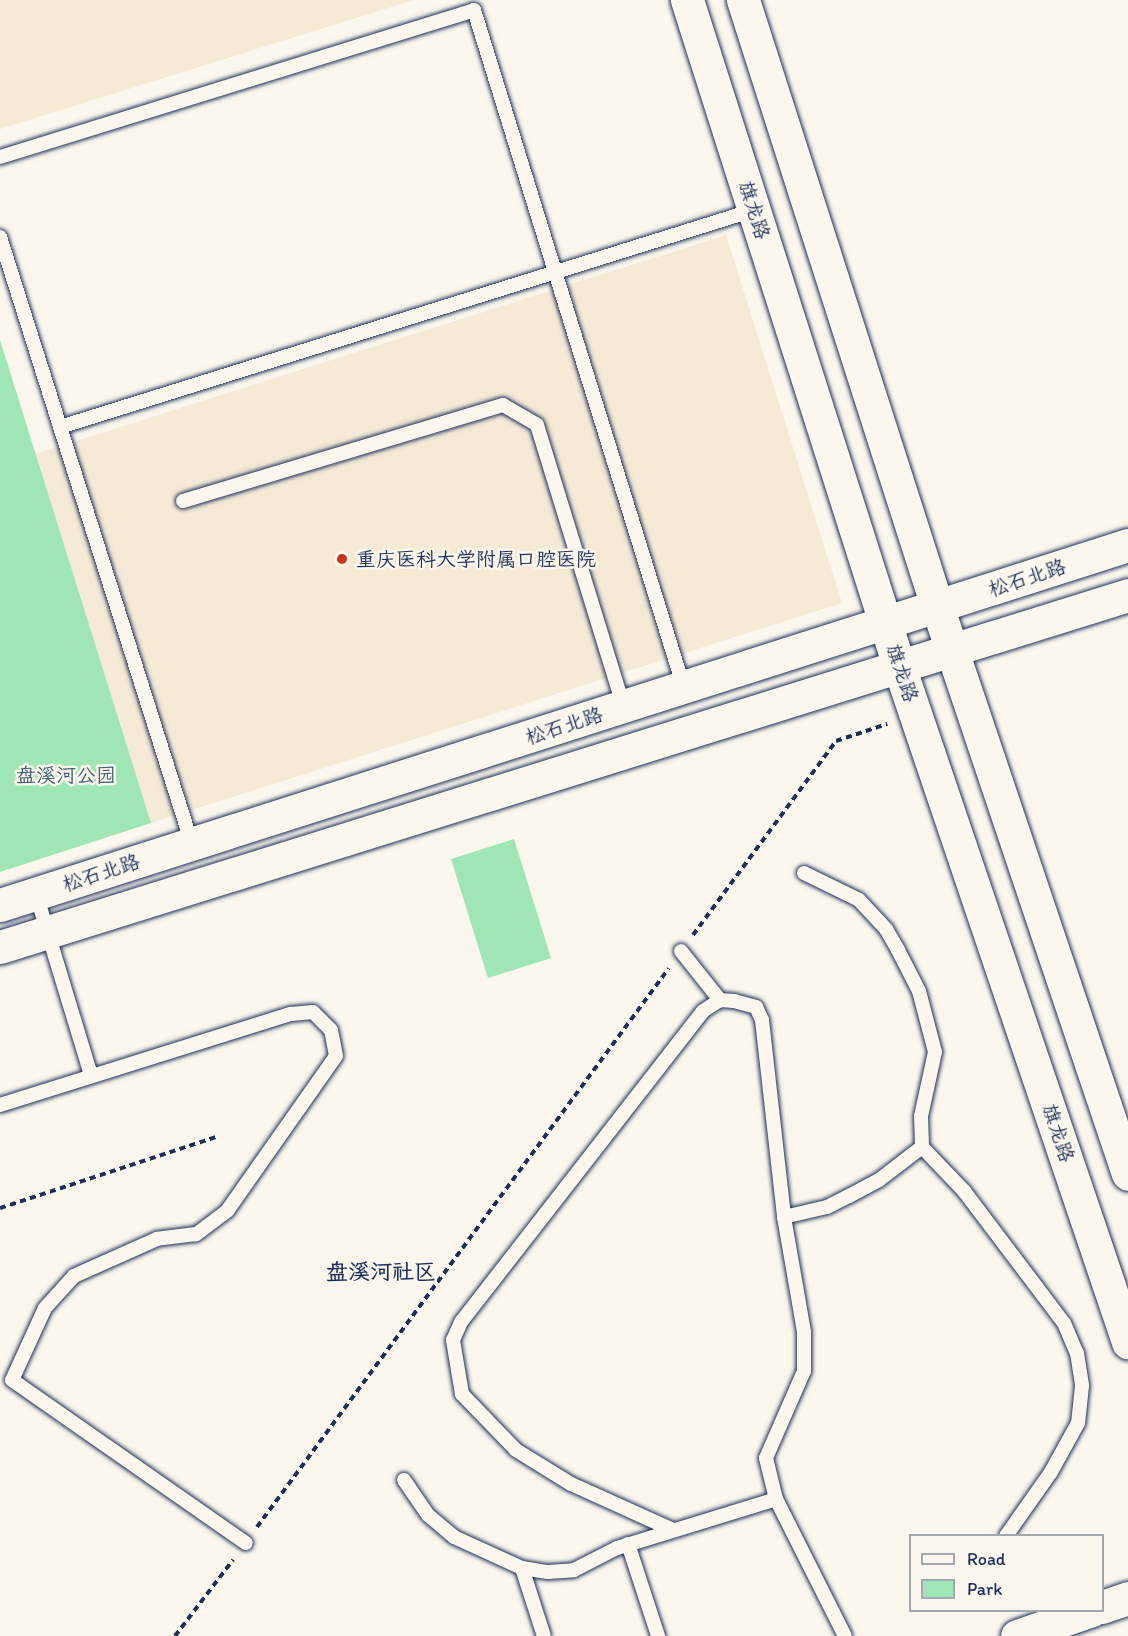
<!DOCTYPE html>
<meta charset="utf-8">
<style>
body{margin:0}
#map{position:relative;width:1128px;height:1636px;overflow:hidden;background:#fbf7ec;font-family:Itim,"LXGW WenKai TC",sans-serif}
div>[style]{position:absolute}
.built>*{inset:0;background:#f6ead5}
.green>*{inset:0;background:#9ee6b4}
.path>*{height:4px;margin-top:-2px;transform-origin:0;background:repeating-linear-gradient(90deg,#1b2f5e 0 6px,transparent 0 10.5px)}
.roads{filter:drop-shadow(0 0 2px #1b2f5e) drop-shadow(0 0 2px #1b2f5e)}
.lane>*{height:14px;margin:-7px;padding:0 7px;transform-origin:7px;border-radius:7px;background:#fbf7ec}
.secondary>*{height:33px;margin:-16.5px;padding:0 16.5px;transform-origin:16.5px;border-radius:16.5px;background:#fbf7ec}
.dots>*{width:16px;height:16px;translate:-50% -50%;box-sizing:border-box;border:3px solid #fbf7ec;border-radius:50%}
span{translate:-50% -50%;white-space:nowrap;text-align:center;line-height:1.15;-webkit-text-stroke:5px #fbf7ec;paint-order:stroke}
.street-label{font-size:20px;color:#1b2f5e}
.poi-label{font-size:20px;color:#1b2f5e}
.left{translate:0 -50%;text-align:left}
.park-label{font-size:20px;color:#3c5d74}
.quarter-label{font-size:22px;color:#1b2f5e;font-weight:700}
.legend{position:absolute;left:909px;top:1534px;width:195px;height:78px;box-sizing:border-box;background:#fbf7ec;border:2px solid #a1a7b3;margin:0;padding:8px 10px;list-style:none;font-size:18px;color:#1b2f5e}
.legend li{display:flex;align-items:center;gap:12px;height:30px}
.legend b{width:30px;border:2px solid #a1a7b3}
</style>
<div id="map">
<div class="built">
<i style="clip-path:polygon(0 0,414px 0,0 129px)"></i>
<i style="clip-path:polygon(726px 235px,842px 603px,151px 823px,35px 454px)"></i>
</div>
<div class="green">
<i style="clip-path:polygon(0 340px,151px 823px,0 872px)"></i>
<i style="clip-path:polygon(514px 839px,551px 958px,488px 978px,451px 859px)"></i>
</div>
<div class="path">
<i style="left:693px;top:935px;width:241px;rotate:-53.6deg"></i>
<i style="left:836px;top:741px;width:54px;rotate:-18.4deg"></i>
<i style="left:0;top:1208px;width:227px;rotate:-18.2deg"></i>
<i style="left:257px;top:1527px;width:694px;rotate:-53.61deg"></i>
<i style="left:175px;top:1636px;width:96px;rotate:-52.7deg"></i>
</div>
<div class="roads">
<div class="lane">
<i style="left:0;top:157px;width:496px;rotate:-17.2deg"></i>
<i style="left:474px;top:10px;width:710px;rotate:72.79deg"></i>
<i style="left:0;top:237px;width:637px;rotate:72.45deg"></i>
<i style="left:60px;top:427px;width:727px;rotate:-17.36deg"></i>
<i style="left:183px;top:501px;width:334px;rotate:-16.7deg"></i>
<i style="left:503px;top:405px;width:39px;rotate:30deg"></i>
<i style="left:537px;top:425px;width:295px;rotate:72.9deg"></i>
<i style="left:804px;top:873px;width:61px;rotate:26.1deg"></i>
<i style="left:859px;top:900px;width:40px;rotate:47deg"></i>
<i style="left:886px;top:929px;width:24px;rotate:60deg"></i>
<i style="left:898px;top:950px;width:46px;rotate:62.9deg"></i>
<i style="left:919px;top:991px;width:63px;rotate:75.3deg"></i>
<i style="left:935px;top:1052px;width:66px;rotate:102.3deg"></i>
<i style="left:921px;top:1116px;width:31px;rotate:88deg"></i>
<i style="left:922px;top:1147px;width:61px;rotate:46.3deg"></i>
<i style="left:964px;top:1191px;width:166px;rotate:52.9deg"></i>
<i style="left:1064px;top:1323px;width:33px;rotate:67deg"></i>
<i style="left:1077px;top:1353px;width:33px;rotate:81deg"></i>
<i style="left:1082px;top:1386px;width:37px;rotate:96deg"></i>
<i style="left:1078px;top:1423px;width:56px;rotate:118.9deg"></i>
<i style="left:1051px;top:1472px;width:78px;rotate:125.1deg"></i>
<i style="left:36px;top:894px;width:189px;rotate:73.1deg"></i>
<i style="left:681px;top:951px;width:63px;rotate:51.5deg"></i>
<i style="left:0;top:1105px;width:305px;rotate:-17.4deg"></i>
<i style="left:291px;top:1014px;width:22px;rotate:-5deg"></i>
<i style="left:313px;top:1012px;width:25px;rotate:45deg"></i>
<i style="left:331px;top:1030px;width:26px;rotate:79deg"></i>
<i style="left:336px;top:1056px;width:189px;rotate:125.1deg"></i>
<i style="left:227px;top:1211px;width:39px;rotate:143deg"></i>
<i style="left:196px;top:1234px;width:39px;rotate:173deg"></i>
<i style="left:157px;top:1239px;width:91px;rotate:156deg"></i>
<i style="left:74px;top:1276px;width:43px;rotate:132.2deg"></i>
<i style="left:45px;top:1308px;width:79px;rotate:114.6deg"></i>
<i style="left:12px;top:1380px;width:285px;rotate:34.9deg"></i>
<i style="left:784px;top:1217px;width:44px;rotate:-13.1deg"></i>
<i style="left:827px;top:1207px;width:25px;rotate:-27deg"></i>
<i style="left:849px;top:1196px;width:34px;rotate:-28deg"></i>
<i style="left:879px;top:1180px;width:54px;rotate:-37.5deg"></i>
<i style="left:404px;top:1480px;width:42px;rotate:55.6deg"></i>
<i style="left:428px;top:1515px;width:34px;rotate:40deg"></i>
<i style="left:454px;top:1537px;width:75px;rotate:24.5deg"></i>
<i style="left:522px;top:1568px;width:26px;rotate:9deg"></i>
<i style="left:548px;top:1572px;width:26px;rotate:-4deg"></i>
<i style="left:574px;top:1570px;width:48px;rotate:-27.1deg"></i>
<i style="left:617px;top:1548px;width:166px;rotate:-17.1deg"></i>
<i style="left:673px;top:1530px;width:112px;rotate:-155.7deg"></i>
<i style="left:571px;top:1484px;width:65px;rotate:-148.3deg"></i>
<i style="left:516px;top:1450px;width:78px;rotate:-134deg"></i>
<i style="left:462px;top:1394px;width:55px;rotate:-99.5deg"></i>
<i style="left:453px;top:1340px;width:20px;rotate:-66deg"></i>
<i style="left:461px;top:1322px;width:394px;rotate:-52.1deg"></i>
<i style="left:703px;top:1011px;width:20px;rotate:-33deg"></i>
<i style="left:720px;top:1000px;width:14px;rotate:4deg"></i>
<i style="left:734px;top:1001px;width:23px;rotate:15deg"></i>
<i style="left:756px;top:1007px;width:14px;rotate:65deg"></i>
<i style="left:762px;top:1020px;width:198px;rotate:83.6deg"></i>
<i style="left:784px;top:1217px;width:117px;rotate:80.1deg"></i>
<i style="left:804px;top:1332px;width:39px;rotate:90deg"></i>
<i style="left:804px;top:1371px;width:95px;rotate:113.6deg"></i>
<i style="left:766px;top:1458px;width:42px;rotate:76.3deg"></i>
<i style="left:776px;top:1499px;width:153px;rotate:63.3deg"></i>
<i style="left:628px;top:1544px;width:97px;rotate:71.9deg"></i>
<i style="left:522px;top:1568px;width:71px;rotate:72.1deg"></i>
</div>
<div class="secondary">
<i style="left:687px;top:0;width:702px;rotate:72.34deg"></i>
<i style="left:900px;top:669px;width:711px;rotate:71.28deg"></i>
<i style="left:743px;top:0;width:636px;rotate:72.25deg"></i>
<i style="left:937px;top:606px;width:599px;rotate:71.41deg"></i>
<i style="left:0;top:905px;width:1184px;rotate:-17.7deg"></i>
<i style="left:0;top:947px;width:1182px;rotate:-17.33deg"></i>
<i style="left:1102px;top:1607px;width:28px;rotate:-19deg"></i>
<i style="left:1017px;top:1636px;width:79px;rotate:-19.1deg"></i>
</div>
</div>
<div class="dots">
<i style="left:342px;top:559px;background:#c8321e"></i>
</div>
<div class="street-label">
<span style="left:754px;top:210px;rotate:72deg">旗龙路</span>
<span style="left:1027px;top:578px;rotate:-18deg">松石北路</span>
<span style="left:902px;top:673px;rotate:71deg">旗龙路</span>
<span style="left:564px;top:726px;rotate:-18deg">松石北路</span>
<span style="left:101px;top:873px;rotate:-18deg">松石北路</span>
<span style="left:1058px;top:1133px;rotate:71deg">旗龙路</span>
</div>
<div class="poi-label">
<span class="left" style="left:356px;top:559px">重庆医科大学附属口腔医院</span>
</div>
<div class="park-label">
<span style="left:66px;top:775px">盘溪河公园</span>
</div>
<div class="quarter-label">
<span style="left:381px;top:1272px">盘溪河社区</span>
</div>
<ul class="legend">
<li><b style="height:8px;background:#fbf7ec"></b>Road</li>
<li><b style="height:16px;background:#9ee6b4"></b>Park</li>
</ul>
</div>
